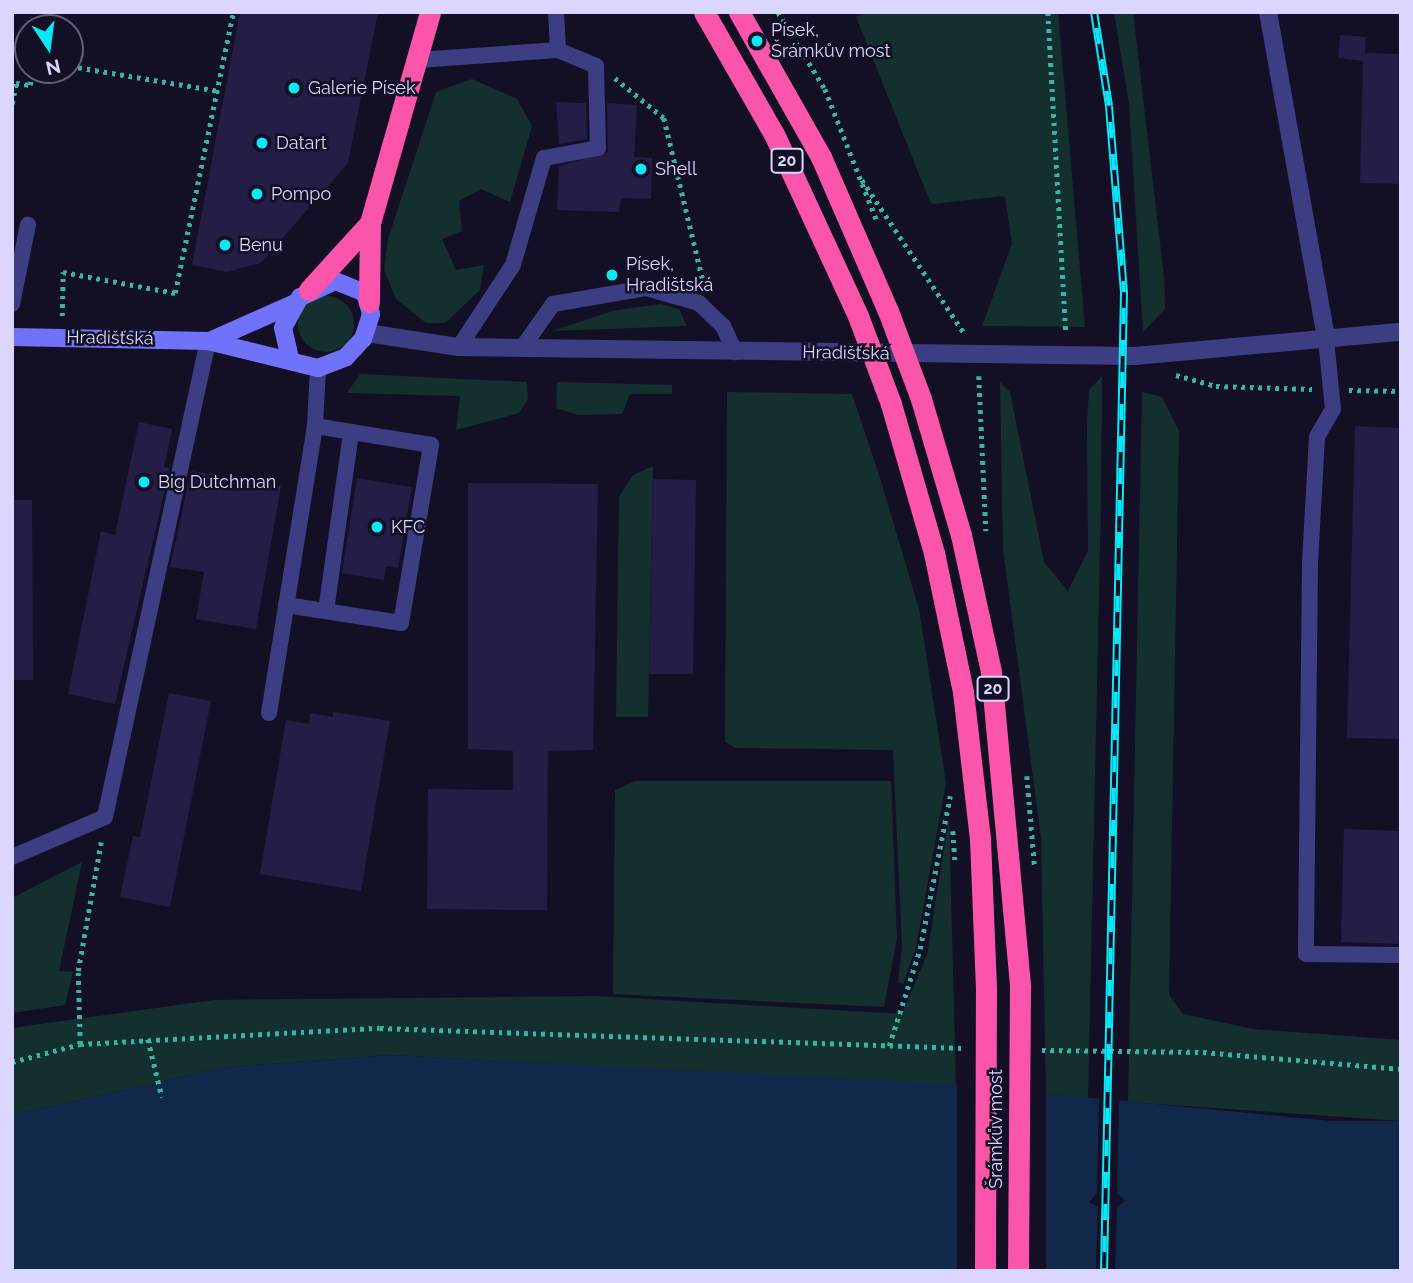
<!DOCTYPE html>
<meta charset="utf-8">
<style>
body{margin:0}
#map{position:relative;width:1413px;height:1283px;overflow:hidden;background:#131026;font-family:Raleway,sans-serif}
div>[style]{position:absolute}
.green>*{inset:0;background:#13302e}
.round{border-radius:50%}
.water>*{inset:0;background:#10284a}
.pier>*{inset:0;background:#131026}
.building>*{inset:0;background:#241d46}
.path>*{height:4.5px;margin-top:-2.25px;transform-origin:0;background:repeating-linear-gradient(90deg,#33b5a8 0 3.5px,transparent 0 8.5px)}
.lane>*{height:16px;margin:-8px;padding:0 8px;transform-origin:8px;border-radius:8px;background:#3d3d83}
.street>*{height:18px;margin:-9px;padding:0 9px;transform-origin:9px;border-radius:9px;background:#3d3d83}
.secondary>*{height:18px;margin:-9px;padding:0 9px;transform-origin:9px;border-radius:9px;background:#7172fa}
.highway>*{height:21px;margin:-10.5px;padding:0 10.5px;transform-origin:10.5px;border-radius:10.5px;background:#fa55aa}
.rail>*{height:8px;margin-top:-4px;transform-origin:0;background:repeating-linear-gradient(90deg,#131026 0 16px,#09e8f7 0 32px);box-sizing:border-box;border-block:2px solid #09e8f7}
.highway-bridge>*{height:21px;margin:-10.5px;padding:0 10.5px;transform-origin:10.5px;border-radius:10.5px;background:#fa55aa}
.dots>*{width:19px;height:19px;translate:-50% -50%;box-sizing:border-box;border:4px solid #131026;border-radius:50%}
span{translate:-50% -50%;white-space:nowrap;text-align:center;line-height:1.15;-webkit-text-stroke:5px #131026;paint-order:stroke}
.shield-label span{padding:2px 5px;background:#131026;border:2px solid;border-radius:5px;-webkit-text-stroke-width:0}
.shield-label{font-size:16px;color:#dad6fe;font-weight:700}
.poi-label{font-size:18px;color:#dad6fe}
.left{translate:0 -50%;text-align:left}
.street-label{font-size:18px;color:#dad6fe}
.frame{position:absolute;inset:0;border:14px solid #dad6fe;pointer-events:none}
.north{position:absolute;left:14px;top:14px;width:70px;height:70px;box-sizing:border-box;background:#131026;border:2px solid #635f7c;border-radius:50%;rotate:167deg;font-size:19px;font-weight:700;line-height:28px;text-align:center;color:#dad6fe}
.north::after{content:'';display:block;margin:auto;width:24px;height:32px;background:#09e8f7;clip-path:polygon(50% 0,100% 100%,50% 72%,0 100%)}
</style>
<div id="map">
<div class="green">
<i style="clip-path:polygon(868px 12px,1058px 12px,1085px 327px,982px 326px,1012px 244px,1005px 196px,931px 204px,856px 17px)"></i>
<i style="clip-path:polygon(1114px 12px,1133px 12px,1164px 277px,1165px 309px,1143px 332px,1129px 104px)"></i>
<i style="clip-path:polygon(472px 79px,517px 99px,532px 126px,510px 202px,481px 189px,459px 201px,462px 231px,442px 239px,456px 270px,484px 265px,480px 290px,445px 323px,426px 323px,396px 299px,384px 270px,388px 239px,436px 92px)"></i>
<i class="round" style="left:298px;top:296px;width:56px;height:56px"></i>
<i style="clip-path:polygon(660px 304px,679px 309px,687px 326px,552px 331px,612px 311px)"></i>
<i style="clip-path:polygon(360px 374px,527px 382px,528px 399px,519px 413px,456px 430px,460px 396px,347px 393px)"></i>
<i style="clip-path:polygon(1102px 376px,1101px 500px,1088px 1098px,1046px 1094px,1041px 838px,1003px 549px,1000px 382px,1010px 392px,1044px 562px,1068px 591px,1088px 550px,1087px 423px,1089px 390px)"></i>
<i style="clip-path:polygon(557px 382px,672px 385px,672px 394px,630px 394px,622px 414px,578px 415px,556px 408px)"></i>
<i style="clip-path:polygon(727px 392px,852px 394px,880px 478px,919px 609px,946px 783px,916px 947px,903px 984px,898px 982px,902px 947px,893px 750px,736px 748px,725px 742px)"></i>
<i style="clip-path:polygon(1142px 392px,1162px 397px,1179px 431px,1169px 995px,1183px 1014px,1253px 1029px,1401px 1040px,1401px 1121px,1128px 1102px)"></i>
<i style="clip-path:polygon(653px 466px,648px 717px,616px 717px,619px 497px,633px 475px)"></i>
<i style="clip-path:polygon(635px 781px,891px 781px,897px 938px,884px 1007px,613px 994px,615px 790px)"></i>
<i style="clip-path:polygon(949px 818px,956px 1086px,391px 1055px,226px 1067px,12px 1115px,12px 1028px,214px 1000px,595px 996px,902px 1014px,927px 955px)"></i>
<i style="clip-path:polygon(82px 862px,59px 971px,73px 972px,65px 1005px,12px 1013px,12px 898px)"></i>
</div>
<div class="water">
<i style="clip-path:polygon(391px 1055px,934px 1083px,1332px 1121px,1401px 1121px,1401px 1271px,12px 1271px,12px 1115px,226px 1067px)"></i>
</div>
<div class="pier">
<i style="clip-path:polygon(957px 1083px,1046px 1091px,1046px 1271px,957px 1271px)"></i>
<i style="clip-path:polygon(1099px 1096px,1119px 1097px,1117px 1193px,1125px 1201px,1117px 1207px,1115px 1271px,1096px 1271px,1098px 1207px,1089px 1202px,1097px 1193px)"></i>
</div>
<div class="building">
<i style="clip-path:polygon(240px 12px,378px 12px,348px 163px,261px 263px,227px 272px,192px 265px)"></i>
<i style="clip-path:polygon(1340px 35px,1366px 37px,1365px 53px,1401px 54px,1401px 184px,1360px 183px,1363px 61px,1338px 58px)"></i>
<i style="clip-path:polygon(556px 102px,586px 103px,587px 139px,559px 144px)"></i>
<i style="clip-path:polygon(607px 103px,637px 105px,634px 157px,652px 158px,651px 199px,621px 198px,619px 212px,557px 210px,559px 166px,608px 152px)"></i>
<i style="clip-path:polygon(139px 422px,172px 429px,164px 467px,170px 468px,115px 704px,68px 694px,101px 531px,115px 535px)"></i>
<i style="clip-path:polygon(1355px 426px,1401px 428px,1401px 739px,1347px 738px)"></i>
<i style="clip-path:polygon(191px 471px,281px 486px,256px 629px,196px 619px,204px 572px,170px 567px)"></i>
<i style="clip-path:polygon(357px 478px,412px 487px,398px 568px,386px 566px,384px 580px,342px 573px)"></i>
<i style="clip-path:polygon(653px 479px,696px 480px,693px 674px,649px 674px)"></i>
<i style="clip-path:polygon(468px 483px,598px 484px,593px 750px,548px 751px,547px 910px,427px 909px,428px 789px,513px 790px,513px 751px,468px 749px)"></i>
<i style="clip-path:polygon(12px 500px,32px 500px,33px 680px,12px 680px)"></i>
<i style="clip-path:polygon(169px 693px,211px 701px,170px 907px,120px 897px,133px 836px,140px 837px)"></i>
<i style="clip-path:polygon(333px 712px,390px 721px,361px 891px,260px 874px,286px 720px,309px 724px,310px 713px,333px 717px)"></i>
<i style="clip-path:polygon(1344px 829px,1401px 831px,1401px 944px,1341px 942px)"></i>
</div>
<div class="path">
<i style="left:778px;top:12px;width:90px;rotate:58.6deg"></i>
<i style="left:825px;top:89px;width:142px;rotate:68.5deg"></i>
<i style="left:1048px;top:12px;width:322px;rotate:86.8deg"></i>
<i style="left:42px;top:28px;width:16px;rotate:-79deg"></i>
<i style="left:70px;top:66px;width:151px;rotate:9.5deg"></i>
<i style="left:615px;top:78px;width:63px;rotate:39.2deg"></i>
<i style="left:664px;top:118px;width:172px;rotate:76.5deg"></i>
<i style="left:12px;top:104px;width:21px;rotate:-79deg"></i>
<i style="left:16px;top:83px;width:14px;rotate:8deg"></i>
<i style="left:30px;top:85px;width:15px;rotate:-79deg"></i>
<i style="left:862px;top:180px;width:184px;rotate:56.3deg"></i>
<i style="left:62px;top:316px;width:44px;rotate:-88.7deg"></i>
<i style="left:63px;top:272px;width:114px;rotate:10.6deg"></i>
<i style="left:175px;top:293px;width:287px;rotate:-78.3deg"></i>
<i style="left:1176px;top:375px;width:41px;rotate:15.4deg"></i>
<i style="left:1216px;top:386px;width:96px;rotate:1.8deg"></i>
<i style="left:979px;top:376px;width:155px;rotate:87.4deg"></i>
<i style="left:1349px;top:390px;width:52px;rotate:1.1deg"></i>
<i style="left:1027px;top:776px;width:93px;rotate:85.1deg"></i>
<i style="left:953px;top:831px;width:30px;rotate:86deg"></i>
<i style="left:148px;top:1039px;width:60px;rotate:76.4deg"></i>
<i style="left:80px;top:1044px;width:73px;rotate:-91.6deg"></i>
<i style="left:78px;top:971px;width:131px;rotate:-79.9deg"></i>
<i style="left:889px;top:1046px;width:102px;rotate:-72.3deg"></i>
<i style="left:920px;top:949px;width:156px;rotate:-78.9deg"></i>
<i style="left:1042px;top:1050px;width:161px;rotate:0.7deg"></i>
<i style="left:1203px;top:1052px;width:199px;rotate:4.9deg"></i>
<i style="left:12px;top:1062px;width:70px;rotate:-14.8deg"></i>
<i style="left:80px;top:1044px;width:300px;rotate:-3.1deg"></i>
<i style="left:380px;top:1028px;width:584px;rotate:1.96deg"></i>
</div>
<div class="lane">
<i style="left:556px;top:12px;width:38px;rotate:87deg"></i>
<i style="left:418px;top:60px;width:140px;rotate:-4.1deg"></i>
<i style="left:558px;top:50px;width:41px;rotate:22.8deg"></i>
<i style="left:596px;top:66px;width:82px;rotate:88.6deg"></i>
<i style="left:598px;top:148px;width:55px;rotate:169.5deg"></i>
<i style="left:544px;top:158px;width:111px;rotate:106.2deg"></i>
<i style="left:513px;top:265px;width:98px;rotate:123.4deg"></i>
<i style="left:12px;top:304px;width:81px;rotate:-78.6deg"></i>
<i style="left:1326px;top:339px;width:70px;rotate:84.3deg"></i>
<i style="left:1333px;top:409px;width:32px;rotate:120deg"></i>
<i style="left:1317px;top:437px;width:125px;rotate:93.2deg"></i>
<i style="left:1310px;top:562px;width:392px;rotate:90.6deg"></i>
<i style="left:1306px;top:954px;width:95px;rotate:0.6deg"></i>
<i style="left:522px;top:348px;width:54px;rotate:-54.8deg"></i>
<i style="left:553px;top:304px;width:94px;rotate:-9.8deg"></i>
<i style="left:646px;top:288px;width:55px;rotate:15.8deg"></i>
<i style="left:699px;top:303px;width:33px;rotate:44deg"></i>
<i style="left:723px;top:326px;width:29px;rotate:65deg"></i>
<i style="left:286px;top:605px;width:116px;rotate:8.9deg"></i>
<i style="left:401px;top:623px;width:181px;rotate:-80.4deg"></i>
<i style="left:431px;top:445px;width:118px;rotate:-170.7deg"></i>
<i style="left:326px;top:611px;width:181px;rotate:-82deg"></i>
<i style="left:269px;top:713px;width:291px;rotate:-80.9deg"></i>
<i style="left:315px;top:426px;width:58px;rotate:-87deg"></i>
<i style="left:12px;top:857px;width:101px;rotate:-23.3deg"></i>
<i style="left:105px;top:817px;width:487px;rotate:-77.8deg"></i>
</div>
<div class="street">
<i style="left:1268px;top:12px;width:332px;rotate:79.9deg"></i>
<i style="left:367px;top:333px;width:93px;rotate:8.7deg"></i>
<i style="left:459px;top:347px;width:676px;rotate:0.76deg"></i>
<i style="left:1135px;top:356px;width:267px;rotate:-5.2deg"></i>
</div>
<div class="secondary">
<i style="left:12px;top:337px;width:196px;rotate:1.2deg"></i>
<i style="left:208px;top:341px;width:113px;rotate:13.8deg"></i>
<i style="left:318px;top:368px;width:30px;rotate:-21deg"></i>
<i style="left:346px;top:357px;width:25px;rotate:-47deg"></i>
<i style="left:363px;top:339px;width:26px;rotate:-72deg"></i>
<i style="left:371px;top:314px;width:22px;rotate:-106deg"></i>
<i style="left:365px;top:293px;width:32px;rotate:-158deg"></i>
<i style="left:335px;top:281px;width:38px;rotate:155deg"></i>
<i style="left:300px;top:297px;width:35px;rotate:119deg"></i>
<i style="left:283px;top:328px;width:32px;rotate:77deg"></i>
<i style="left:212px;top:340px;width:91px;rotate:-24deg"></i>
</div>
<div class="highway">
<i style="left:704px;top:12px;width:141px;rotate:60.2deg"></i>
<i style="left:774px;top:134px;width:200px;rotate:65.2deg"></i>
<i style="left:739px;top:12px;width:167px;rotate:60.5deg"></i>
<i style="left:821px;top:157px;width:168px;rotate:66.5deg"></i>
<i style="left:309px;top:290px;width:91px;rotate:-47.7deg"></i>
<i style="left:369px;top:302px;width:79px;rotate:-89.3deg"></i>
<i style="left:370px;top:223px;width:219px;rotate:-74.1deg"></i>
<i style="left:921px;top:399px;width:142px;rotate:73.6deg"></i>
<i style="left:961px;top:535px;width:140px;rotate:77.6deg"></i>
<i style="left:991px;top:672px;width:316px;rotate:84.7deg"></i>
<i style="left:891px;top:404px;width:155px;rotate:73.9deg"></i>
<i style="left:934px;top:553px;width:142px;rotate:78.2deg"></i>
<i style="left:963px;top:692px;width:148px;rotate:83.4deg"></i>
<i style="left:980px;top:839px;width:151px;rotate:87.7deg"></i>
</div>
<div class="rail">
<i style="left:1094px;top:12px;width:95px;rotate:80.9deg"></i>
<i style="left:1109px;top:106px;width:187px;rotate:85.4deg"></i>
<i style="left:1124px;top:292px;width:979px;rotate:91.17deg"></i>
</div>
<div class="highway-bridge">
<i style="left:888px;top:311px;width:94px;rotate:69.4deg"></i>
<i style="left:858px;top:316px;width:94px;rotate:69.4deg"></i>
<i style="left:985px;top:1271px;width:281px;rotate:-89.8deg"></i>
<i style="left:1018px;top:1271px;width:284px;rotate:-89.6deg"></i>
</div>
<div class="dots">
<i style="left:757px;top:41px;background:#09e8f7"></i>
<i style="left:294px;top:88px;background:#09e8f7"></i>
<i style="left:262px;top:143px;background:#09e8f7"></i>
<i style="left:641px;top:169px;background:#09e8f7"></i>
<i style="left:257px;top:194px;background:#09e8f7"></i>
<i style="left:225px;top:245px;background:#09e8f7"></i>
<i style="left:612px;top:275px;background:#09e8f7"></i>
<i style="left:144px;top:482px;background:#09e8f7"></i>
<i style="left:377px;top:527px;background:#09e8f7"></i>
</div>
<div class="shield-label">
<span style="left:787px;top:161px">20</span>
<span style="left:993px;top:689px">20</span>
</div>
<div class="poi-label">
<span class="left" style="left:771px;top:41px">Písek,<br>Šrámkův most</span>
<span class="left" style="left:308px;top:88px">Galerie Písek</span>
<span class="left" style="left:276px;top:143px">Datart</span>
<span class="left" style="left:655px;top:169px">Shell</span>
<span class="left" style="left:271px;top:194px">Pompo</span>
<span class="left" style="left:239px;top:245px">Benu</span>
<span class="left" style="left:626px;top:275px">Písek,<br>Hradištská</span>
<span class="left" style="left:158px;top:482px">Big Dutchman</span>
<span class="left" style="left:391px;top:527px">KFC</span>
</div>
<div class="street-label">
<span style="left:110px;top:338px;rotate:1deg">Hradišťská</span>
<span style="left:846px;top:353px;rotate:1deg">Hradišťská</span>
<span style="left:996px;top:1129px;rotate:-90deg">Šrámkův most</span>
</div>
<div class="frame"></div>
<div class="north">N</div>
</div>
